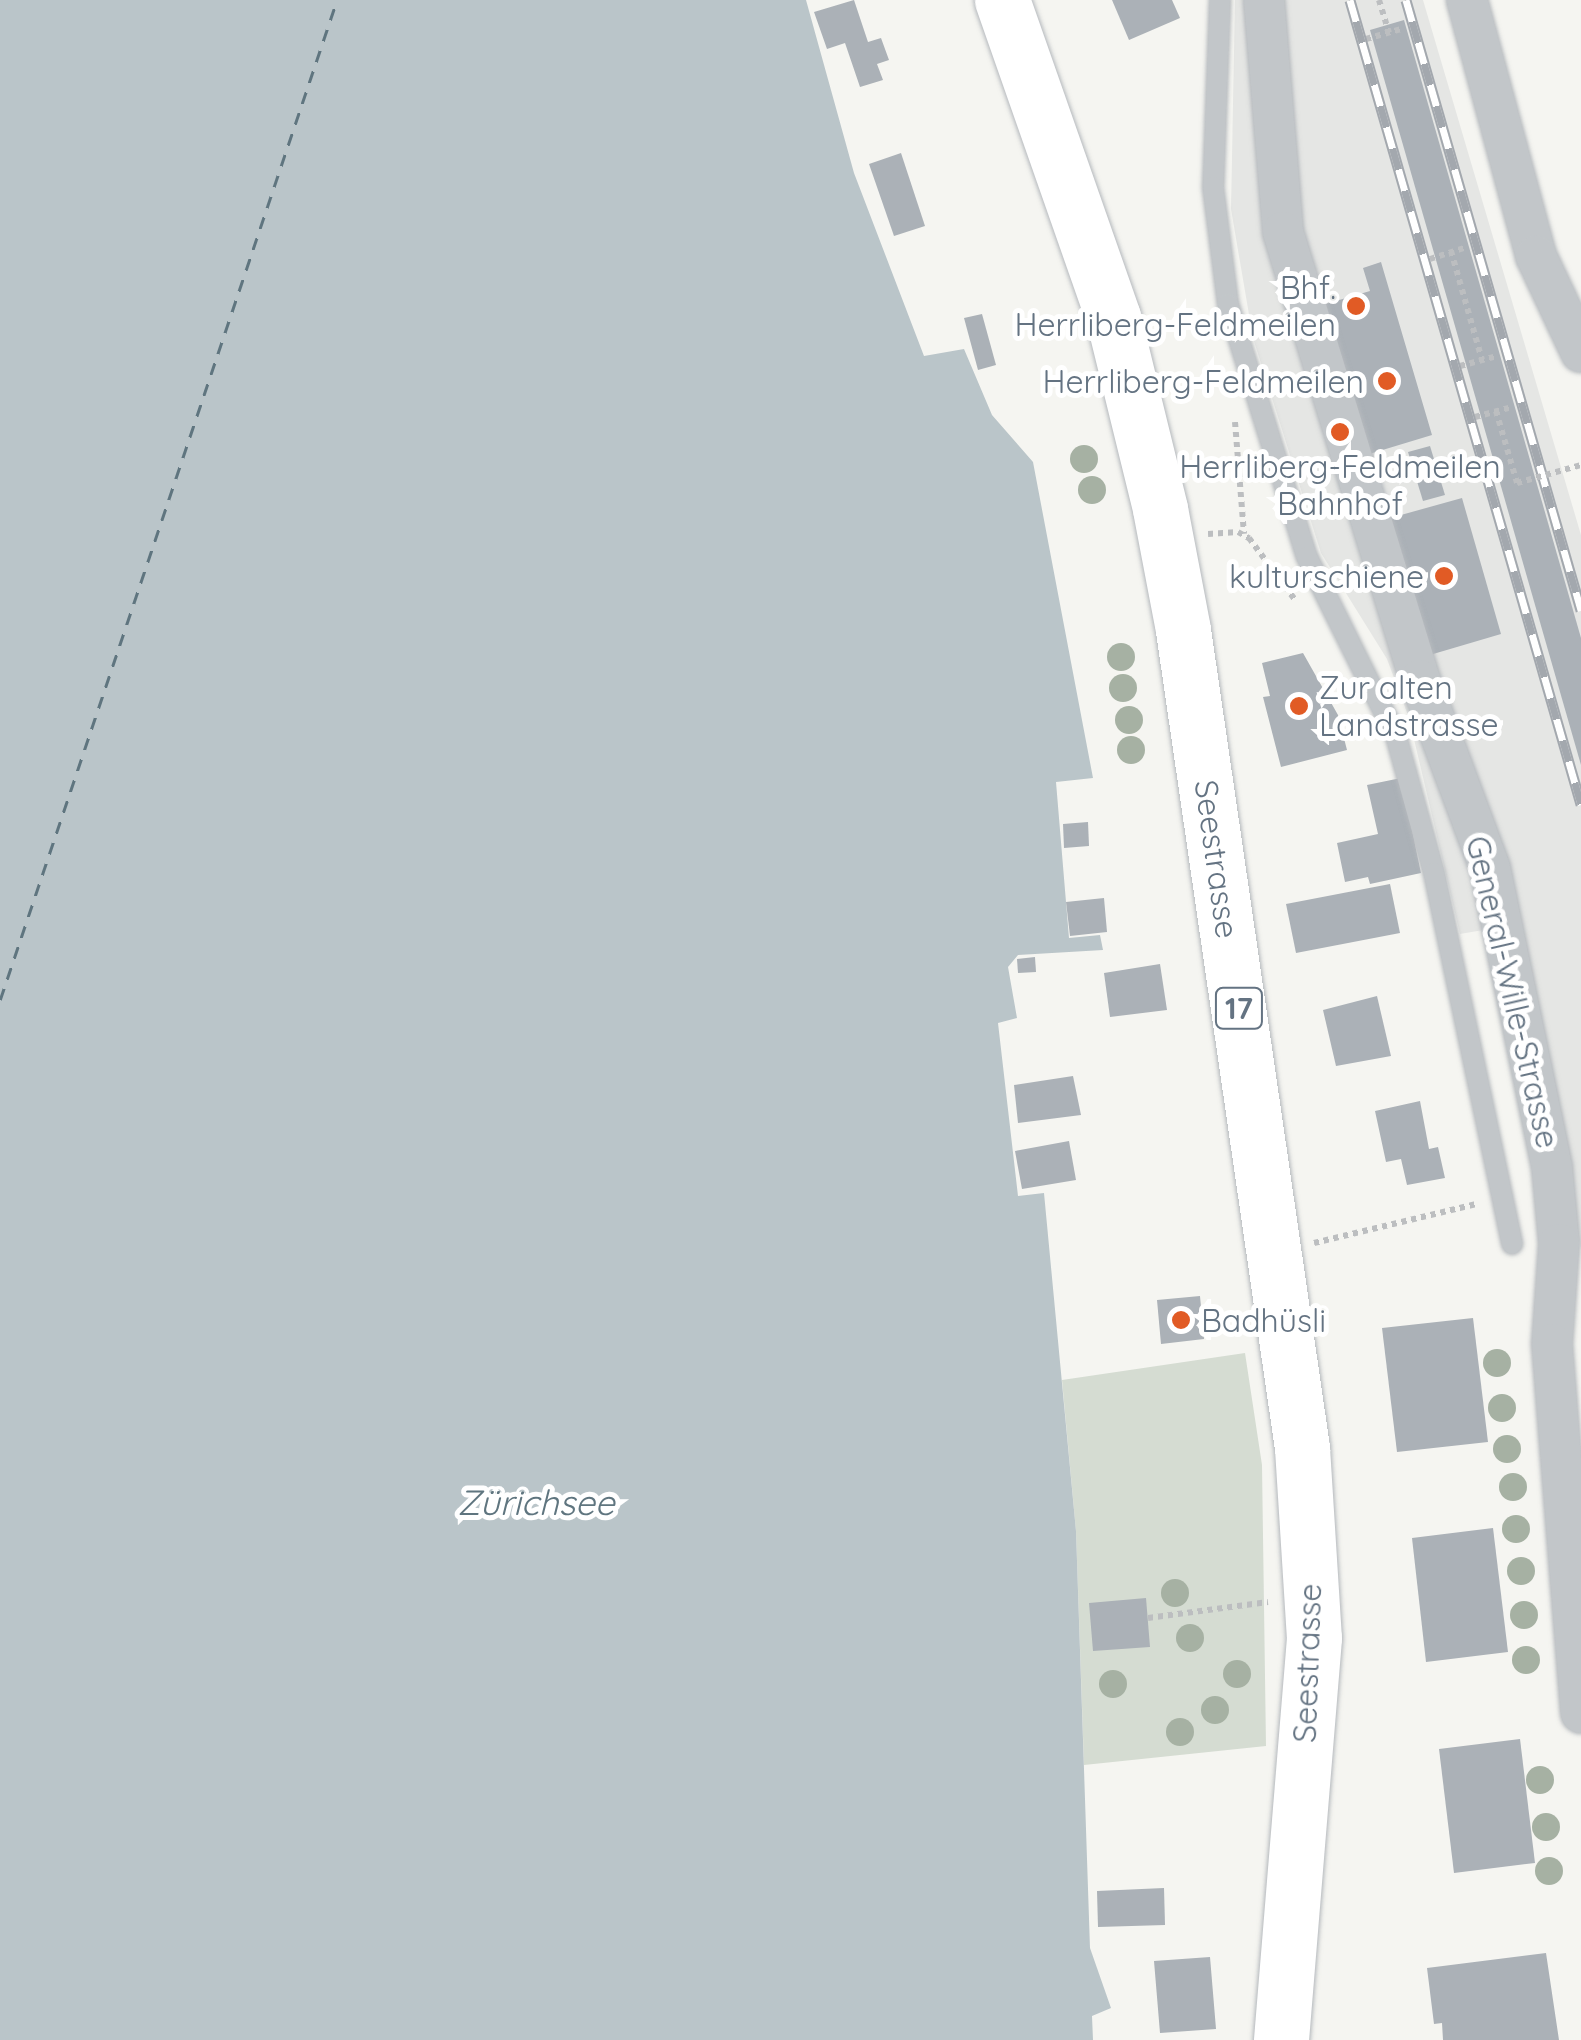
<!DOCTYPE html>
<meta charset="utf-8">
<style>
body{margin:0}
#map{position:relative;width:1581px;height:2040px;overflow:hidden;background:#f5f5f1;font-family:Quicksand,sans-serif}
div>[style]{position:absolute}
.built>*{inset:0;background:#e5e6e4}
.green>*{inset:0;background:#d5dcd2}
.water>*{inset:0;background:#bac5c9}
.ferry>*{height:2.5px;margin-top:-1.25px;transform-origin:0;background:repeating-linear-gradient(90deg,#5f757f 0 12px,transparent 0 22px)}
.building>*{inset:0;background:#abb1b7}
.path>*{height:6px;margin-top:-3px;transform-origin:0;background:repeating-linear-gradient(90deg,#bcbec0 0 5px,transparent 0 10px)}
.roads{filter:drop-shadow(0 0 2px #b5b9bd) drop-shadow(0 0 2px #b5b9bd)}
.lane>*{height:20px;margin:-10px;padding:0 10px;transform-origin:10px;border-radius:10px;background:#c2c6c9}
.street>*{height:40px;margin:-20px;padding:0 20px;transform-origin:20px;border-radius:20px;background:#c2c6c9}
.primary>*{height:55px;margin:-27.5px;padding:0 27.5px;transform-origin:27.5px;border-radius:27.5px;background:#fff}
.rail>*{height:11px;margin-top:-5.5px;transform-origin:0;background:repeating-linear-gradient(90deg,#fff 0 22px,#a3a8ae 0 44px);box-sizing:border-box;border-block:2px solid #a3a8ae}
.path-bridge>*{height:6px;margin-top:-3px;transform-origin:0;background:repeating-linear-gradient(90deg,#bcbec0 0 5px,transparent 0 10px)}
.trees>*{width:28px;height:28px;margin:-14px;border-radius:50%;background:#a6b1a3}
.dots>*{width:28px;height:28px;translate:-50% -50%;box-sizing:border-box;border:5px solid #fff;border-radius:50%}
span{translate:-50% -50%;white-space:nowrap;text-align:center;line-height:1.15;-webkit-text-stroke:10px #fff;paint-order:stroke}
.shield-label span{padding:2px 8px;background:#fff;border:2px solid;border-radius:8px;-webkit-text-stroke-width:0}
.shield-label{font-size:30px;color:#647382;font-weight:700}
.poi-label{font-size:32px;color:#647382}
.right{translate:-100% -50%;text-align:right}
.left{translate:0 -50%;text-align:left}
.street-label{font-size:32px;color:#647382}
.water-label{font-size:35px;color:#5f757f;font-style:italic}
</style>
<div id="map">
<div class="built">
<i style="clip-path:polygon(1235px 0,1423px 0,1581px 535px,1581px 1250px,1525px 966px,1489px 929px,1460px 934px,1409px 718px,1387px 659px,1321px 553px,1253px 338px,1231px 209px)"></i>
</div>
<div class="green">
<i style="clip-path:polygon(1245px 1353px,1262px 1465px,1266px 1746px,1084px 1765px,1076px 1531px,1062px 1380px)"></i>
</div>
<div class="water">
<i style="clip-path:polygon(0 0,806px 0,854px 173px,924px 356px,964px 349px,992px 415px,1033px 462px,1093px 778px,1056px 782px,1069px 938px,1100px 935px,1103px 950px,1018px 955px,1008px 967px,1017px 1018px,998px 1023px,1018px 1196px,1044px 1193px,1076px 1531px,1090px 1948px,1111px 2008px,1092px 2016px,1093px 2040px,0 2040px)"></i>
</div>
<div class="ferry">
<i style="left:0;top:1000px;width:1055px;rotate:-71.38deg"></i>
</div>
<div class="building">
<i style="clip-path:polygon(854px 0,868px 42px,881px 38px,889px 60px,877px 64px,883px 80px,860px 87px,845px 43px,827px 49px,814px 12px)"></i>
<i style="clip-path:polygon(1112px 0,1172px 0,1180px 18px,1129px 40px)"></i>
<i style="clip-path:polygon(1404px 20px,1581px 638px,1581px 765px,1370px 30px)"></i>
<i style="clip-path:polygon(901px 153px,925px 226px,894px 236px,869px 164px)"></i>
<i style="clip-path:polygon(1381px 262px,1432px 435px,1366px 455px,1322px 305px,1370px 291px,1363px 268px)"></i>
<i style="clip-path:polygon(982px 314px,996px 365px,978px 370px,964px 318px)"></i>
<i style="clip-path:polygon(1430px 446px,1445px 495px,1423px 501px,1408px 452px)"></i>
<i style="clip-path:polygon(1462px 498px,1501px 634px,1423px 657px,1383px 520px)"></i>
<i style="clip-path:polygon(1303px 653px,1338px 715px,1347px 750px,1281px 767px,1263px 697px,1270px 696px,1262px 663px)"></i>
<i style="clip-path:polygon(1401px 778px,1421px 873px,1370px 884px,1368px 877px,1345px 882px,1337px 843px,1378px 834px,1367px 785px)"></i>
<i style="clip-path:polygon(1088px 822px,1089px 846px,1064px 848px,1063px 824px)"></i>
<i style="clip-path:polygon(1390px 884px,1400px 933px,1296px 953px,1286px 904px)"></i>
<i style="clip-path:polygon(1104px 898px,1107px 932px,1070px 936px,1066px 902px)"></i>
<i style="clip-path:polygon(1035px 957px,1036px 972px,1018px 973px,1017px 959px)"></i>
<i style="clip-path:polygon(1160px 964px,1167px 1010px,1110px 1017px,1104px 973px)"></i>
<i style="clip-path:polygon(1377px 996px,1391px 1056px,1336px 1066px,1323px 1010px)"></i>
<i style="clip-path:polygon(1073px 1076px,1081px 1115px,1018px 1123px,1014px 1085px)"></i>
<i style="clip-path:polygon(1420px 1101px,1429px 1149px,1438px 1147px,1445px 1178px,1407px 1185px,1401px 1159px,1386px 1162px,1375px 1111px)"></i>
<i style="clip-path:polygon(1069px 1141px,1076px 1180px,1022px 1189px,1015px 1151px)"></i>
<i style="clip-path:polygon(1200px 1296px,1204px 1339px,1161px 1344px,1157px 1300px)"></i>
<i style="clip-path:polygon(1473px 1318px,1488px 1442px,1397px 1452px,1382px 1328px)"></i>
<i style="clip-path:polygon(1493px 1528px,1508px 1652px,1426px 1662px,1412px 1538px)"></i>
<i style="clip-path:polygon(1146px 1598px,1150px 1647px,1093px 1651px,1089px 1603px)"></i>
<i style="clip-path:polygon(1520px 1739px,1535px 1863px,1454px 1873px,1439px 1749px)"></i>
<i style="clip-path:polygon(1164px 1888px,1165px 1925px,1098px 1927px,1097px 1891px)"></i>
<i style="clip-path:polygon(1546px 1953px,1559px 2040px,1443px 2040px,1442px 2023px,1434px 2024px,1427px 1968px)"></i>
<i style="clip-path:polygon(1210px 1957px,1216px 2029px,1160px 2033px,1154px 1961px)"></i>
</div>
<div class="path">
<i style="left:1379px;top:0;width:34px;rotate:73deg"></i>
<i style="left:1366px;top:39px;width:37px;rotate:-16deg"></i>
<i style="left:1451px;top:251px;width:113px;rotate:74.1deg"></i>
<i style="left:1430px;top:259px;width:38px;rotate:-18deg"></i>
<i style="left:1460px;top:366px;width:38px;rotate:-15deg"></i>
<i style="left:1496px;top:411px;width:75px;rotate:73.7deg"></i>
<i style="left:1475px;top:417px;width:38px;rotate:-15deg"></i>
<i style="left:1235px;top:422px;width:112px;rotate:85.4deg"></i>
<i style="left:1208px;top:534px;width:30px;rotate:-4deg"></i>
<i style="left:1238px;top:532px;width:13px;rotate:29deg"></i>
<i style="left:1249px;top:538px;width:79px;rotate:53.3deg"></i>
<i style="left:1314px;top:1243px;width:168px;rotate:-13.5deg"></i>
<i style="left:1148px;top:1618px;width:121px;rotate:-7.6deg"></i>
</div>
<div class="roads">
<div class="lane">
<i style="left:1220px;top:0;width:187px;rotate:92.1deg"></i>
<i style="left:1213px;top:187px;width:118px;rotate:82.7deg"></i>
<i style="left:1228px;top:304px;width:265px;rotate:72.7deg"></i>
<i style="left:1307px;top:557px;width:200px;rotate:63.6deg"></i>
<i style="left:1396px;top:736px;width:142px;rotate:74.5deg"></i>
<i style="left:1434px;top:873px;width:379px;rotate:78.1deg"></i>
</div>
<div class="street">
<i style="left:1264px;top:0;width:233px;rotate:85.3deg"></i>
<i style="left:1283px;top:232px;width:468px;rotate:73deg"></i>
<i style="left:1420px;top:680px;width:201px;rotate:69.6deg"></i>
<i style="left:1490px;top:868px;width:306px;rotate:78.3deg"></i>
<i style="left:1552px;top:1168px;width:76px;rotate:84.7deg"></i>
<i style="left:1559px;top:1244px;width:100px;rotate:94deg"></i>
<i style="left:1552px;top:1344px;width:370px;rotate:85.5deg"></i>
<i style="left:1467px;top:0;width:265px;rotate:74.9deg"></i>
<i style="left:1536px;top:256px;width:106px;rotate:64.9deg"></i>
</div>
<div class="primary">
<i style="left:1002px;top:0;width:336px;rotate:70.7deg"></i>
<i style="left:1113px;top:317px;width:198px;rotate:76.2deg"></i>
<i style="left:1160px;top:509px;width:123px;rotate:79.2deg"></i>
<i style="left:1183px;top:630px;width:827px;rotate:81.72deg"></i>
<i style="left:1302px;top:1448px;width:190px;rotate:86.4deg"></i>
<i style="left:1314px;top:1638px;width:403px;rotate:94.7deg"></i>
</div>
</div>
<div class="rail">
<i style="left:1350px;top:0;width:837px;rotate:73.97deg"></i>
<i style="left:1406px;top:0;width:635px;rotate:73.99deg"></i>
</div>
<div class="path-bridge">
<i style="left:1517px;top:483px;width:66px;rotate:-15.7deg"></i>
</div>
<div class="trees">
<i style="left:1084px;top:459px"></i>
<i style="left:1092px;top:490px"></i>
<i style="left:1121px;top:657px"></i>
<i style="left:1123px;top:688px"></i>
<i style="left:1129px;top:720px"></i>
<i style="left:1131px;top:750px"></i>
<i style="left:1497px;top:1363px"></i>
<i style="left:1502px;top:1408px"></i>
<i style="left:1507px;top:1449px"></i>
<i style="left:1513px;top:1487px"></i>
<i style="left:1516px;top:1529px"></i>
<i style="left:1521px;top:1571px"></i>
<i style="left:1175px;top:1593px"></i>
<i style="left:1524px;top:1615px"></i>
<i style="left:1190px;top:1638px"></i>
<i style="left:1526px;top:1660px"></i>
<i style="left:1237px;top:1674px"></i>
<i style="left:1113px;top:1684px"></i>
<i style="left:1215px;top:1710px"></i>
<i style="left:1180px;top:1732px"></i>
<i style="left:1540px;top:1780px"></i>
<i style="left:1546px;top:1827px"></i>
<i style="left:1549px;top:1871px"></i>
</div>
<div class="dots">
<i style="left:1356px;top:306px;background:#e15b25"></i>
<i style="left:1387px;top:381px;background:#e15b25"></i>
<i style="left:1340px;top:432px;background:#e15b25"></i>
<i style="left:1444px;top:576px;background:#e15b25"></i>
<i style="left:1299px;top:706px;background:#e15b25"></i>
<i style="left:1181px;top:1320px;background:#e15b25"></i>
</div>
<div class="shield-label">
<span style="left:1239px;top:1008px">17</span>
</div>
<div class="poi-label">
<span class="right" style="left:1336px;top:306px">Bhf.<br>Herrliberg-Feldmeilen</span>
<span class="right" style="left:1364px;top:381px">Herrliberg-Feldmeilen</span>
<span style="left:1340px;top:485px">Herrliberg-Feldmeilen<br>Bahnhof</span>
<span class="right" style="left:1424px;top:576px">kulturschiene</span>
<span class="left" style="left:1319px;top:706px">Zur alten<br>Landstrasse</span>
<span class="left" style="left:1201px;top:1320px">Badhüsli</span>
</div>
<div class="street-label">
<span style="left:1217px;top:859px;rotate:82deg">Seestrasse</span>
<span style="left:1513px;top:992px;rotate:77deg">General-Wille-Strasse</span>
<span style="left:1307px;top:1663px;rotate:-88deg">Seestrasse</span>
</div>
<div class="water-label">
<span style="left:536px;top:1502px">Zürichsee</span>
</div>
</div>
